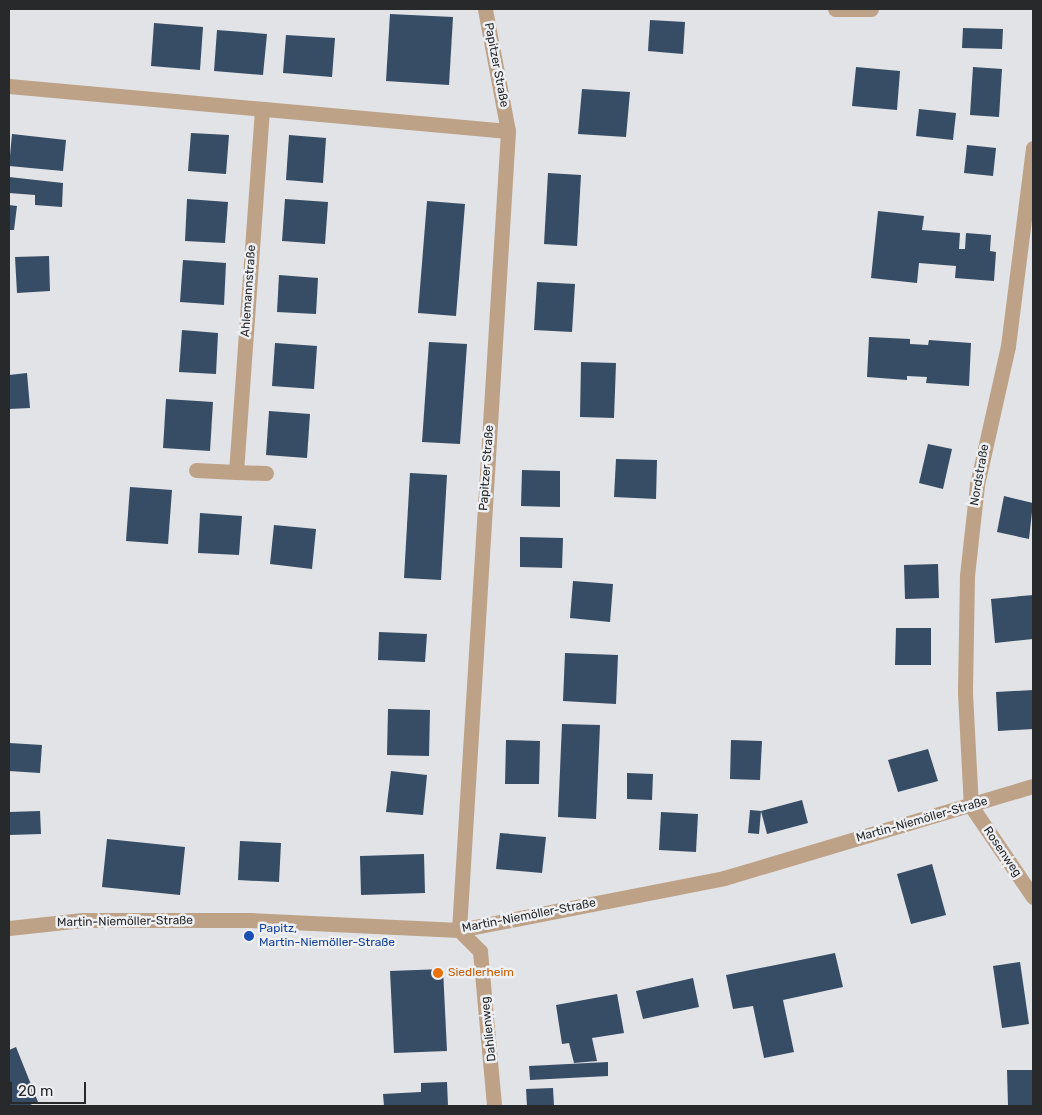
<!DOCTYPE html>
<meta charset="utf-8">
<style>
body{margin:0}
#map{position:relative;width:1042px;height:1115px;overflow:hidden;background:#e1e3e6;font-family:Rubik,sans-serif}
div>[style]{position:absolute}
.building>*{inset:0;background:#374c65}
.street>*{height:15px;margin:-7.5px;padding:0 7.5px;transform-origin:7.5px;border-radius:7.5px;background:#bda287}
.dots>*{width:14px;height:14px;translate:-50% -50%;box-sizing:border-box;border:2px solid #eef0f3;border-radius:50%}
span{translate:-50% -50%;white-space:nowrap;text-align:center;line-height:1.15;-webkit-text-stroke:5px #eef0f3;paint-order:stroke}
.street-label{font-size:12px;color:#28292a}
.transit-label{font-size:12px;color:#164399}
.left{translate:0 -50%;text-align:left}
.food-label{font-size:12px;color:#c56008}
.frame{position:absolute;inset:0;border:10px solid #28292a;pointer-events:none}
.scale{position:absolute;left:10px;top:1082px;width:76px;height:22px;box-sizing:border-box;border:2px solid #28292a;border-top:0;padding-left:6px;font-size:15px;line-height:18px;white-space:nowrap;color:#28292a;-webkit-text-stroke:4px #eef0f3;paint-order:stroke}
</style>
<div id="map">
<div class="building">
<i style="clip-path:polygon(390px 14px,453px 17px,449px 85px,386px 81px)"></i>
<i style="clip-path:polygon(650px 20px,685px 22px,683px 54px,648px 51px)"></i>
<i style="clip-path:polygon(154px 23px,203px 27px,200px 70px,151px 66px)"></i>
<i style="clip-path:polygon(963px 28px,1003px 29px,1002px 49px,962px 48px)"></i>
<i style="clip-path:polygon(217px 30px,267px 34px,263px 75px,214px 71px)"></i>
<i style="clip-path:polygon(286px 35px,335px 38px,332px 77px,283px 73px)"></i>
<i style="clip-path:polygon(856px 67px,900px 71px,897px 110px,852px 106px)"></i>
<i style="clip-path:polygon(973px 67px,1002px 69px,999px 117px,970px 115px)"></i>
<i style="clip-path:polygon(582px 89px,630px 92px,626px 137px,578px 134px)"></i>
<i style="clip-path:polygon(919px 109px,956px 113px,953px 140px,916px 136px)"></i>
<i style="clip-path:polygon(191px 133px,229px 135px,226px 174px,188px 171px)"></i>
<i style="clip-path:polygon(12px 134px,66px 140px,63px 171px,9px 166px)"></i>
<i style="clip-path:polygon(289px 135px,326px 138px,323px 183px,286px 180px)"></i>
<i style="clip-path:polygon(967px 145px,996px 148px,993px 176px,964px 173px)"></i>
<i style="clip-path:polygon(548px 173px,581px 175px,577px 246px,544px 244px)"></i>
<i style="clip-path:polygon(9px 177px,63px 183px,62px 207px,35px 205px,35px 195px,9px 193px)"></i>
<i style="clip-path:polygon(187px 199px,228px 202px,225px 243px,185px 241px)"></i>
<i style="clip-path:polygon(285px 199px,328px 202px,325px 244px,282px 241px)"></i>
<i style="clip-path:polygon(427px 201px,465px 204px,456px 316px,418px 313px)"></i>
<i style="clip-path:polygon(9px 205px,17px 206px,14px 230px,9px 230px)"></i>
<i style="clip-path:polygon(878px 211px,924px 216px,922px 230px,960px 233px,959px 249px,965px 249px,966px 233px,991px 235px,990px 251px,996px 252px,994px 281px,955px 278px,956px 266px,919px 263px,917px 283px,871px 278px)"></i>
<i style="clip-path:polygon(49px 256px,50px 291px,17px 293px,15px 257px)"></i>
<i style="clip-path:polygon(183px 260px,226px 263px,224px 305px,180px 302px)"></i>
<i style="clip-path:polygon(279px 275px,318px 278px,316px 314px,277px 312px)"></i>
<i style="clip-path:polygon(537px 282px,575px 284px,572px 332px,534px 330px)"></i>
<i style="clip-path:polygon(182px 330px,218px 333px,216px 374px,179px 372px)"></i>
<i style="clip-path:polygon(869px 337px,910px 339px,910px 344px,928px 345px,929px 340px,971px 343px,969px 386px,926px 383px,927px 377px,907px 376px,907px 380px,867px 377px)"></i>
<i style="clip-path:polygon(429px 342px,467px 344px,460px 444px,422px 442px)"></i>
<i style="clip-path:polygon(275px 343px,317px 346px,314px 389px,272px 386px)"></i>
<i style="clip-path:polygon(581px 362px,616px 363px,614px 418px,580px 417px)"></i>
<i style="clip-path:polygon(27px 373px,30px 408px,9px 409px,9px 375px)"></i>
<i style="clip-path:polygon(166px 399px,213px 402px,210px 451px,163px 448px)"></i>
<i style="clip-path:polygon(269px 411px,310px 414px,307px 458px,266px 455px)"></i>
<i style="clip-path:polygon(928px 444px,952px 449px,943px 489px,919px 483px)"></i>
<i style="clip-path:polygon(616px 459px,657px 460px,656px 499px,614px 497px)"></i>
<i style="clip-path:polygon(522px 470px,560px 471px,560px 507px,521px 506px)"></i>
<i style="clip-path:polygon(410px 473px,447px 475px,441px 580px,404px 578px)"></i>
<i style="clip-path:polygon(130px 487px,172px 490px,168px 544px,126px 541px)"></i>
<i style="clip-path:polygon(1004px 496px,1033px 503px,1029px 539px,997px 532px)"></i>
<i style="clip-path:polygon(200px 513px,242px 516px,239px 555px,198px 553px)"></i>
<i style="clip-path:polygon(274px 525px,316px 529px,312px 569px,270px 564px)"></i>
<i style="clip-path:polygon(520px 537px,563px 538px,562px 568px,520px 567px)"></i>
<i style="clip-path:polygon(938px 564px,939px 598px,905px 599px,904px 565px)"></i>
<i style="clip-path:polygon(573px 581px,613px 584px,610px 622px,570px 618px)"></i>
<i style="clip-path:polygon(1033px 595px,1033px 639px,995px 643px,991px 599px)"></i>
<i style="clip-path:polygon(896px 628px,931px 628px,931px 665px,895px 665px)"></i>
<i style="clip-path:polygon(379px 632px,427px 634px,425px 662px,378px 660px)"></i>
<i style="clip-path:polygon(565px 653px,618px 655px,616px 704px,563px 701px)"></i>
<i style="clip-path:polygon(1033px 690px,1033px 729px,998px 731px,996px 692px)"></i>
<i style="clip-path:polygon(388px 709px,430px 710px,429px 756px,387px 755px)"></i>
<i style="clip-path:polygon(562px 724px,600px 725px,596px 819px,558px 817px)"></i>
<i style="clip-path:polygon(506px 740px,540px 741px,539px 784px,505px 784px)"></i>
<i style="clip-path:polygon(731px 740px,762px 741px,760px 780px,730px 779px)"></i>
<i style="clip-path:polygon(9px 743px,42px 745px,40px 773px,9px 771px)"></i>
<i style="clip-path:polygon(928px 749px,938px 781px,898px 792px,888px 760px)"></i>
<i style="clip-path:polygon(391px 771px,427px 775px,423px 815px,386px 812px)"></i>
<i style="clip-path:polygon(627px 773px,653px 774px,652px 800px,627px 799px)"></i>
<i style="clip-path:polygon(802px 800px,808px 823px,767px 834px,761px 811px)"></i>
<i style="clip-path:polygon(750px 810px,761px 811px,759px 834px,748px 833px)"></i>
<i style="clip-path:polygon(40px 811px,41px 834px,9px 835px,9px 812px)"></i>
<i style="clip-path:polygon(661px 812px,698px 814px,696px 852px,659px 850px)"></i>
<i style="clip-path:polygon(500px 833px,546px 837px,542px 873px,496px 869px)"></i>
<i style="clip-path:polygon(107px 839px,185px 847px,180px 895px,102px 887px)"></i>
<i style="clip-path:polygon(240px 841px,281px 843px,279px 882px,238px 880px)"></i>
<i style="clip-path:polygon(424px 854px,425px 893px,361px 895px,360px 856px)"></i>
<i style="clip-path:polygon(932px 864px,946px 915px,911px 924px,897px 874px)"></i>
<i style="clip-path:polygon(835px 953px,843px 987px,783px 1000px,794px 1052px,764px 1058px,753px 1006px,733px 1009px,726px 975px)"></i>
<i style="clip-path:polygon(1020px 962px,1029px 1024px,1002px 1028px,993px 966px)"></i>
<i style="clip-path:polygon(443px 969px,447px 1051px,394px 1053px,390px 971px)"></i>
<i style="clip-path:polygon(693px 978px,699px 1007px,643px 1019px,636px 991px)"></i>
<i style="clip-path:polygon(617px 994px,624px 1033px,592px 1038px,597px 1061px,574px 1063px,569px 1043px,562px 1044px,556px 1005px)"></i>
<i style="clip-path:polygon(16px 1047px,38px 1102px,27px 1106px,9px 1106px,9px 1050px)"></i>
<i style="clip-path:polygon(608px 1062px,608px 1076px,530px 1080px,529px 1066px)"></i>
<i style="clip-path:polygon(1007px 1070px,1033px 1070px,1033px 1106px,1008px 1106px)"></i>
<i style="clip-path:polygon(447px 1082px,448px 1106px,384px 1106px,383px 1094px,421px 1092px,421px 1083px)"></i>
<i style="clip-path:polygon(553px 1088px,554px 1106px,527px 1106px,526px 1089px)"></i>
</div>
<div class="street">
<i style="left:835px;top:9px;width:36px"></i>
<i style="left:9px;top:86px;width:501px;rotate:5.15deg"></i>
<i style="left:1033px;top:148px;width:200px;rotate:97.2deg"></i>
<i style="left:1008px;top:346px;width:142px;rotate:102.6deg"></i>
<i style="left:977px;top:485px;width:92px;rotate:96.3deg"></i>
<i style="left:967px;top:576px;width:117px;rotate:91deg"></i>
<i style="left:965px;top:693px;width:113px;rotate:87deg"></i>
<i style="left:971px;top:806px;width:110px;rotate:55.7deg"></i>
<i style="left:196px;top:470px;width:40px;rotate:2.9deg"></i>
<i style="left:236px;top:472px;width:363px;rotate:-85.9deg"></i>
<i style="left:236px;top:472px;width:30px;rotate:2deg"></i>
<i style="left:9px;top:928px;width:74px;rotate:-6.2deg"></i>
<i style="left:83px;top:920px;width:165px"></i>
<i style="left:248px;top:920px;width:211px;rotate:2.7deg"></i>
<i style="left:459px;top:930px;width:270px;rotate:-11.1deg"></i>
<i style="left:724px;top:878px;width:322px;rotate:-16.6deg"></i>
<i style="left:459px;top:930px;width:801px;rotate:-86.49deg"></i>
<i style="left:508px;top:131px;width:124px;rotate:-100.7deg"></i>
<i style="left:459px;top:930px;width:30px;rotate:45deg"></i>
<i style="left:480px;top:951px;width:156px;rotate:84.8deg"></i>
</div>
<div class="dots">
<i style="left:249px;top:936px;background:#1a4fb4"></i>
<i style="left:438px;top:973px;background:#e8710a"></i>
</div>
<div class="street-label">
<span style="left:496px;top:65px;rotate:79deg">Papitzer Straße</span>
<span style="left:249px;top:291px;rotate:-86deg">Ahlemannstraße</span>
<span style="left:487px;top:468px;rotate:-86deg">Papitzer Straße</span>
<span style="left:980px;top:475px;rotate:-80deg">Nordstraße</span>
<span style="left:922px;top:820px;rotate:-16deg">Martin-Niemöller-Straße</span>
<span style="left:1002px;top:852px;rotate:56deg">Rosenweg</span>
<span style="left:529px;top:916px;rotate:-11deg">Martin-Niemöller-Straße</span>
<span style="left:125px;top:922px;rotate:-1deg">Martin-Niemöller-Straße</span>
<span style="left:489px;top:1029px;rotate:-96deg">Dahlienweg</span>
</div>
<div class="transit-label">
<span class="left" style="left:259px;top:936px">Papitz,<br>Martin-Niemöller-Straße</span>
</div>
<div class="food-label">
<span class="left" style="left:448px;top:973px">Siedlerheim</span>
</div>
<div class="frame"></div>
<div class="scale">20 m</div>
</div>
